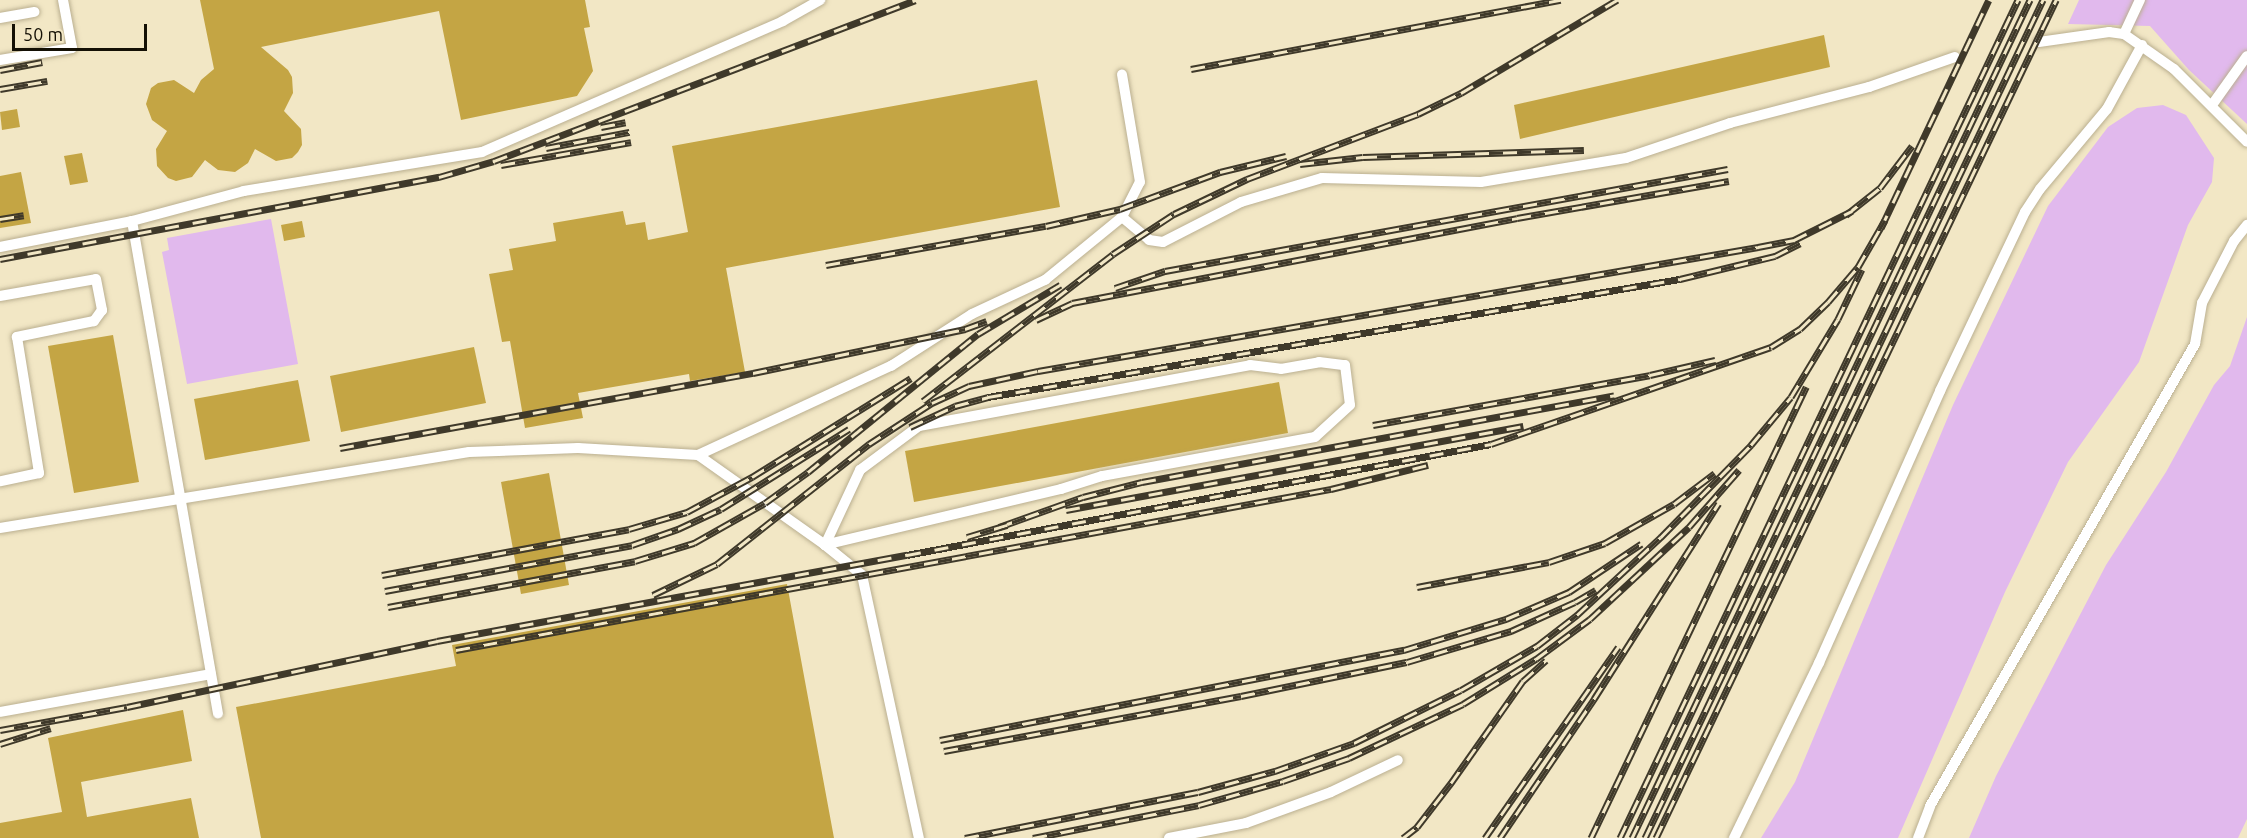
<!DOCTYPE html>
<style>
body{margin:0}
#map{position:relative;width:2247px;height:838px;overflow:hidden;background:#f2e7c5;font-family:Ubuntu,sans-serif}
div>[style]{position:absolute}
.green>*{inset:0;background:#e1b9ed}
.building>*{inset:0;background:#c4a544}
.roads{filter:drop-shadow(0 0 2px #baaf90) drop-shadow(0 0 2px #baaf90)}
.service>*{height:10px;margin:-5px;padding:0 5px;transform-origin:5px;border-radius:5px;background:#fff}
.rail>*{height:7px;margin-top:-3.5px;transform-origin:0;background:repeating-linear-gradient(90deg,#f2e7c5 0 14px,#3f392a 0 28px);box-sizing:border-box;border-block:2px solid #3f392a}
span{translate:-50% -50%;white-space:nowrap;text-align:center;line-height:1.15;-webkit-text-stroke:4.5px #f2e7c5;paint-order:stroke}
.scale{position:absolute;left:12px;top:24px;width:135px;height:27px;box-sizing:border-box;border:3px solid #141005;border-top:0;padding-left:8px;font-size:18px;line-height:21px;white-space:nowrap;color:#141005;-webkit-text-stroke:4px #f2e7c5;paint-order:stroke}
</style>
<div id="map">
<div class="green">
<i style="clip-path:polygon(2079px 0,2247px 0,2247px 124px,2189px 70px,2150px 26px,2068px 24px)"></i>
<i style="clip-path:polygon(2163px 105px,2186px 115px,2214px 158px,2212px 182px,2188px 225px,2139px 362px,2068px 462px,2005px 592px,1898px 838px,1761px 838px,1795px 782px,1953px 405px,2048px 206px,2108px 127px,2137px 108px)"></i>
<i style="clip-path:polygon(271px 219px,298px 364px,187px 384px,162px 252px,169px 250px,167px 238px)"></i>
<i style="clip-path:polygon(2247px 317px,2247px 819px,2238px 838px,1969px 838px,1996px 776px,2106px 565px,2166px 472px,2214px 385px,2230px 366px)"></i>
</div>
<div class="building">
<i style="clip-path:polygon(200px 0,585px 0,590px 27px,584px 28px,593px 71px,577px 96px,461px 120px,439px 11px,261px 47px,288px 70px,292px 77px,293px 93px,284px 111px,301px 129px,302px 145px,298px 152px,292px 158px,276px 161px,255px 149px,248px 163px,235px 172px,218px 170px,205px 160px,192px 177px,176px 181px,168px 178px,157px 166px,156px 149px,167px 131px,152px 120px,146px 104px,151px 88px,158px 83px,174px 80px,194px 93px,201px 80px,214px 69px)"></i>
<i style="clip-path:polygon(1824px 35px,1830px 67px,1520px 139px,1514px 105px)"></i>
<i style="clip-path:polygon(1037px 80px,1060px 207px,726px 268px,745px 372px,690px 381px,689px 374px,578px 393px,583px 418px,525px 428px,510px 341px,502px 342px,489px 274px,513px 270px,509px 249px,556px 241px,553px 223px,623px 211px,626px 225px,645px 222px,648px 240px,688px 232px,672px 146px)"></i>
<i style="clip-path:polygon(17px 109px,20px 127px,2px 130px,0 112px)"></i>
<i style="clip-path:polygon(82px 153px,88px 182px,70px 185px,64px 156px)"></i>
<i style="clip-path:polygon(21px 172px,31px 223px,0 228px,0 176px)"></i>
<i style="clip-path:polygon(302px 221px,305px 237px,284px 241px,281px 225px)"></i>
<i style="clip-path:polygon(113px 335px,139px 482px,74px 493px,48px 346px)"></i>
<i style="clip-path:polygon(474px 347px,486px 403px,341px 432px,330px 376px)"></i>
<i style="clip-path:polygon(298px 380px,310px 441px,205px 460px,194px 399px)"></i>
<i style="clip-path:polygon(1279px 382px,1288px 433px,914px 502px,905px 451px)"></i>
<i style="clip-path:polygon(549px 473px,569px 585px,521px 594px,501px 482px)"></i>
<i style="clip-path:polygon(787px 584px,834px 838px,261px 838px,236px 707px,456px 666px,452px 645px)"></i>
<i style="clip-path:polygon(183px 710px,192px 761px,81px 782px,87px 817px,191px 798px,199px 838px,0 838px,0 823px,62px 812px,48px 738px)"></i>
</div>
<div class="roads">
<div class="service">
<i style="left:0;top:18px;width:35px;rotate:-10deg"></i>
<i style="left:2124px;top:34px;width:38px;rotate:-65deg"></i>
<i style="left:2039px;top:42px;width:71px;rotate:-8.1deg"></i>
<i style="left:2109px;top:32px;width:15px;rotate:8deg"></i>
<i style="left:2124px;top:34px;width:61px;rotate:35deg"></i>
<i style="left:2174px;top:69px;width:103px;rotate:45deg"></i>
<i style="left:0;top:60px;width:73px;rotate:-9.5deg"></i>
<i style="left:72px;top:48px;width:49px;rotate:-100.6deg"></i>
<i style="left:2212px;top:105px;width:60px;rotate:-54.5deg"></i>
<i style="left:1122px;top:217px;width:35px;rotate:40deg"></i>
<i style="left:1149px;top:240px;width:14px;rotate:8deg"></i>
<i style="left:1163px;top:242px;width:88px;rotate:-27.1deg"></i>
<i style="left:1241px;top:202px;width:84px;rotate:-16.5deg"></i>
<i style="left:1322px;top:178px;width:159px;rotate:1.4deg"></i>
<i style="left:1481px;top:182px;width:147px;rotate:-9.4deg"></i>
<i style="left:1626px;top:158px;width:110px;rotate:-18.6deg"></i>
<i style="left:1730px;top:123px;width:144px;rotate:-14.5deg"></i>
<i style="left:1869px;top:87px;width:91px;rotate:-19.2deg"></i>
<i style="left:132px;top:221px;width:116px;rotate:-15deg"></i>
<i style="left:244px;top:191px;width:241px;rotate:-9.3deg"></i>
<i style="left:482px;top:152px;width:328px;rotate:-23.5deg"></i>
<i style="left:783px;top:21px;width:43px;rotate:-29.6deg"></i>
<i style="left:0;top:247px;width:135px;rotate:-11.1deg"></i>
<i style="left:132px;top:221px;width:500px;rotate:80.1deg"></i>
<i style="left:0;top:296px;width:97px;rotate:-10deg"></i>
<i style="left:96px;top:279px;width:32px;rotate:79deg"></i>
<i style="left:102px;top:310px;width:14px;rotate:126deg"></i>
<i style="left:94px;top:321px;width:79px;rotate:168.3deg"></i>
<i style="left:17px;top:337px;width:138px;rotate:80.8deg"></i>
<i style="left:39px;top:473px;width:40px;rotate:168deg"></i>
<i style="left:1319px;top:362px;width:26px;rotate:7deg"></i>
<i style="left:1345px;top:365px;width:40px;rotate:82.9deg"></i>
<i style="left:1350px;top:405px;width:47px;rotate:137.6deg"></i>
<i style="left:1315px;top:437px;width:217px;rotate:169.6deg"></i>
<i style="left:1102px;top:476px;width:43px;rotate:162.4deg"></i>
<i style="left:1061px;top:489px;width:243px;rotate:166.7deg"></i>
<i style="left:825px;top:545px;width:83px;rotate:-65deg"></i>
<i style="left:860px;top:470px;width:74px;rotate:-36.7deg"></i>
<i style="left:919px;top:426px;width:337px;rotate:-10.4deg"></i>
<i style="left:1250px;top:365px;width:31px;rotate:7deg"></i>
<i style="left:1281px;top:369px;width:39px;rotate:-10deg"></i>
<i style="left:698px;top:455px;width:213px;rotate:-24.8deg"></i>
<i style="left:891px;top:366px;width:96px;rotate:-32.7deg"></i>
<i style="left:972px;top:314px;width:81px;rotate:-25deg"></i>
<i style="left:1045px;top:280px;width:99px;rotate:-39.3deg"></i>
<i style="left:1122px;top:217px;width:39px;rotate:-63deg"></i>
<i style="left:1140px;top:182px;width:109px;rotate:-99.5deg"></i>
<i style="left:0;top:528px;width:475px;rotate:-9.2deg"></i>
<i style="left:469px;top:452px;width:109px;rotate:-2.1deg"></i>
<i style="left:578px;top:448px;width:120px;rotate:3.3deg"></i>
<i style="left:698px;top:455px;width:156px;rotate:35.3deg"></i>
<i style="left:825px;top:545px;width:48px;rotate:39deg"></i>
<i style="left:862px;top:575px;width:269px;rotate:77.8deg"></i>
<i style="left:0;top:712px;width:214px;rotate:-10.2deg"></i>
<i style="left:1169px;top:838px;width:78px;rotate:-11deg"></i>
<i style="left:1246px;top:823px;width:90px;rotate:-20deg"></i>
<i style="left:1331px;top:792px;width:74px;rotate:-25.5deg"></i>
<i style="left:1734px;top:838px;width:195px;rotate:-64.1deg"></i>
<i style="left:1819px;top:663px;width:298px;rotate:-66deg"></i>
<i style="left:1940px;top:391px;width:198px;rotate:-64.6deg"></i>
<i style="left:2025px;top:212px;width:27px;rotate:-57deg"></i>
<i style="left:2040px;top:189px;width:104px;rotate:-50.1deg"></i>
<i style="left:2107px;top:109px;width:73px;rotate:-61.3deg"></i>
<i style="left:1918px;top:838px;width:34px;rotate:-69deg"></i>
<i style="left:1930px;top:806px;width:533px;rotate:-60.16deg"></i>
<i style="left:2195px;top:344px;width:42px;rotate:-80.3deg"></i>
<i style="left:2202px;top:303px;width:70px;rotate:-62.7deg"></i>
<i style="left:2234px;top:241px;width:21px;rotate:-51deg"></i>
</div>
</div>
<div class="rail">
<i style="left:1191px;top:69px;width:376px;rotate:-10.6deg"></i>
<i style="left:0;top:70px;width:43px;rotate:-10.8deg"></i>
<i style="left:0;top:89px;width:48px;rotate:-9.7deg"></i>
<i style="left:601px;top:127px;width:25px;rotate:-11deg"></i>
<i style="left:546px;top:148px;width:85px;rotate:-10.9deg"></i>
<i style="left:1300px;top:164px;width:63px;rotate:-6.3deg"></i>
<i style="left:1363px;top:157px;width:221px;rotate:-1.8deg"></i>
<i style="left:501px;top:165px;width:132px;rotate:-10deg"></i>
<i style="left:1846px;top:215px;width:43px;rotate:-38.5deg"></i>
<i style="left:1880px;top:188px;width:53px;rotate:-52.7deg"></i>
<i style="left:0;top:219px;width:24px;rotate:-9deg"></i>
<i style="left:1881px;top:228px;width:252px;rotate:-64.7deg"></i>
<i style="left:0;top:259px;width:447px;rotate:-10.6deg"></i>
<i style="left:439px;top:177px;width:57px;rotate:-16.2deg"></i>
<i style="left:494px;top:161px;width:451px;rotate:-20.9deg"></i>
<i style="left:826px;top:265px;width:223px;rotate:-10.1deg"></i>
<i style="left:1046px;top:226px;width:76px;rotate:-12.9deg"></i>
<i style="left:1120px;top:209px;width:107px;rotate:-20.3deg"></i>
<i style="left:1220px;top:172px;width:68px;rotate:-13.6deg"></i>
<i style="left:1115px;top:288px;width:53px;rotate:-18.8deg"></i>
<i style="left:1165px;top:271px;width:572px;rotate:-10.27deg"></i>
<i style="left:1036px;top:320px;width:40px;rotate:-25deg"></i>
<i style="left:1072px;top:303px;width:453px;rotate:-10.8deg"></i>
<i style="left:1517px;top:218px;width:215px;rotate:-9.9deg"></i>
<i style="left:923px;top:401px;width:240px;rotate:-37.7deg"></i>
<i style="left:1113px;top:254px;width:73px;rotate:-33.3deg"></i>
<i style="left:1174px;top:214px;width:81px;rotate:-25.6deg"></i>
<i style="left:1247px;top:179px;width:183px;rotate:-20.8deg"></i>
<i style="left:1418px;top:114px;width:48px;rotate:-26deg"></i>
<i style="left:1461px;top:93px;width:182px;rotate:-30.8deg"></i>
<i style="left:1373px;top:425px;width:281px;rotate:-10.2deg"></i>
<i style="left:1650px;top:375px;width:67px;rotate:-13deg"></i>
<i style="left:910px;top:427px;width:50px;rotate:-25deg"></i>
<i style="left:955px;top:406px;width:34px;rotate:-15deg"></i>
<i style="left:988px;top:397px;width:702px;rotate:-9.68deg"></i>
<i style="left:1680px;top:279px;width:98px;rotate:-13.6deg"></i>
<i style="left:1775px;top:256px;width:28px;rotate:-27deg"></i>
<i style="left:340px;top:448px;width:420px;rotate:-10.3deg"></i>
<i style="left:753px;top:373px;width:217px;rotate:-11.7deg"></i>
<i style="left:965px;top:329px;width:23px;rotate:-20deg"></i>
<i style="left:1066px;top:510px;width:465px;rotate:-10.4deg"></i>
<i style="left:999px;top:527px;width:89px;rotate:-19.7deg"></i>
<i style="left:1083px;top:497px;width:61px;rotate:-14.3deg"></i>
<i style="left:1142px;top:482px;width:480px;rotate:-10.4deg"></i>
<i style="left:967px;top:537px;width:42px;rotate:-16.7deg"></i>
<i style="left:382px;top:575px;width:251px;rotate:-10.5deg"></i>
<i style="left:629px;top:529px;width:60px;rotate:-16.3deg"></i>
<i style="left:687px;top:512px;width:74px;rotate:-28.3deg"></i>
<i style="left:752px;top:477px;width:187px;rotate:-31.9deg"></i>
<i style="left:1417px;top:587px;width:134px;rotate:-10.7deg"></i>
<i style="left:1549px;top:562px;width:59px;rotate:-18.7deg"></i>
<i style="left:1605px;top:543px;width:79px;rotate:-29.5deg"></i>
<i style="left:1674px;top:504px;width:51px;rotate:-37.1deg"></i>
<i style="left:385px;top:591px;width:251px;rotate:-10.5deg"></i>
<i style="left:632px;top:545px;width:49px;rotate:-19.2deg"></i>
<i style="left:678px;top:529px;width:47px;rotate:-24.9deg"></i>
<i style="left:721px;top:509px;width:151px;rotate:-32deg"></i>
<i style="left:653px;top:595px;width:71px;rotate:-25.8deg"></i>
<i style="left:717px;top:564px;width:194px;rotate:-38.3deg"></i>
<i style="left:869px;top:444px;width:75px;rotate:-33.1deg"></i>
<i style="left:932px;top:403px;width:41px;rotate:-24.7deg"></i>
<i style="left:969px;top:386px;width:71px;rotate:-12.3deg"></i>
<i style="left:1038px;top:371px;width:731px;rotate:-9.77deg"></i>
<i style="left:1758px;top:247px;width:37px;rotate:-11deg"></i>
<i style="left:1794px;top:240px;width:65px;rotate:-26.6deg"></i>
<i style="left:388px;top:607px;width:251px;rotate:-10.5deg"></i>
<i style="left:635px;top:561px;width:62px;rotate:-17deg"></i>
<i style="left:694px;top:543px;width:81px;rotate:-29.4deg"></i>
<i style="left:765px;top:503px;width:53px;rotate:-35.8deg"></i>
<i style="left:808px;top:472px;width:219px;rotate:-39.1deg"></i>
<i style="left:978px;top:334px;width:96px;rotate:-30.9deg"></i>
<i style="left:456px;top:650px;width:890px;rotate:-10.43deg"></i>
<i style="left:1331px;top:489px;width:100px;rotate:-13.9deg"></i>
<i style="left:0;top:730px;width:129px;rotate:-10.3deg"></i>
<i style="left:127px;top:707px;width:317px;rotate:-12deg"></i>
<i style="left:437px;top:641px;width:478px;rotate:-10.4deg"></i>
<i style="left:907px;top:555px;width:594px;rotate:-10.76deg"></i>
<i style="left:1491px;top:444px;width:296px;rotate:-19.1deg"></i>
<i style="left:1771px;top:347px;width:34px;rotate:-32deg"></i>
<i style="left:1800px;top:329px;width:39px;rotate:-44deg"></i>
<i style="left:1828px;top:302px;width:46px;rotate:-49.4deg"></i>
<i style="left:1858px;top:267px;width:54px;rotate:-60.1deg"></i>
<i style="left:940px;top:740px;width:473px;rotate:-11deg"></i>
<i style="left:1404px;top:650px;width:107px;rotate:-16.9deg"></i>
<i style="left:1506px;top:619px;width:69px;rotate:-23.2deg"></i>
<i style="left:1569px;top:592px;width:87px;rotate:-33.7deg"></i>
<i style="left:0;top:744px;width:53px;rotate:-17.4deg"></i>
<i style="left:944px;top:751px;width:302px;rotate:-10.5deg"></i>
<i style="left:1241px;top:696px;width:169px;rotate:-11.6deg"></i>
<i style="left:1407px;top:662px;width:109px;rotate:-16.6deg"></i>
<i style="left:1511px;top:631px;width:70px;rotate:-24.4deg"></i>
<i style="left:1575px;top:602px;width:24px;rotate:-30deg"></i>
<i style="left:965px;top:838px;width:237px;rotate:-11.2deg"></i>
<i style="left:1198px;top:792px;width:80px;rotate:-15.3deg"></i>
<i style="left:1275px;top:771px;width:84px;rotate:-19.5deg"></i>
<i style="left:1354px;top:743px;width:119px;rotate:-26.4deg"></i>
<i style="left:1461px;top:690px;width:88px;rotate:-30.1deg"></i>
<i style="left:1537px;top:646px;width:51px;rotate:-37.8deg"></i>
<i style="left:1577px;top:615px;width:115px;rotate:-42.9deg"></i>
<i style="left:1661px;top:537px;width:129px;rotate:-45.6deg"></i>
<i style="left:1751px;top:445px;width:62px;rotate:-50.2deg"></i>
<i style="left:1791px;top:397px;width:91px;rotate:-58.9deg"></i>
<i style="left:1838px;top:319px;width:55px;rotate:-64.4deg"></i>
<i style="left:1033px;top:838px;width:169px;rotate:-11.2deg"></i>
<i style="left:1199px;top:805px;width:87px;rotate:-15.9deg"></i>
<i style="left:1283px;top:781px;width:70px;rotate:-19.2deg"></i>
<i style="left:1349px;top:758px;width:126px;rotate:-25.3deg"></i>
<i style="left:1463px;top:704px;width:86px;rotate:-31.7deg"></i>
<i style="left:1536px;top:659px;width:67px;rotate:-36.5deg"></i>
<i style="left:1590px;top:619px;width:135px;rotate:-42.9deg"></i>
<i style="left:1689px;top:527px;width:76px;rotate:-48.7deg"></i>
<i style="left:1403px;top:838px;width:18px;rotate:-38deg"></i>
<i style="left:1417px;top:827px;width:56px;rotate:-52.3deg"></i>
<i style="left:1451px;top:783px;width:125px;rotate:-54.8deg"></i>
<i style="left:1523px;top:681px;width:31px;rotate:-42deg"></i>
<i style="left:1485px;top:838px;width:233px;rotate:-55.1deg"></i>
<i style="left:1500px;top:838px;width:168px;rotate:-55.9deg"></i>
<i style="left:1594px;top:699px;width:232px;rotate:-57.5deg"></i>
<i style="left:1591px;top:838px;width:500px;rotate:-64.5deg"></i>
<i style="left:1620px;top:838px;width:928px;rotate:-64.6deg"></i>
<i style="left:1632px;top:838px;width:928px;rotate:-64.6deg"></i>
<i style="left:1645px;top:838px;width:928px;rotate:-64.6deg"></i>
<i style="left:1656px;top:838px;width:929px;rotate:-64.48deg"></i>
</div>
<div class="scale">50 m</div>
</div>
